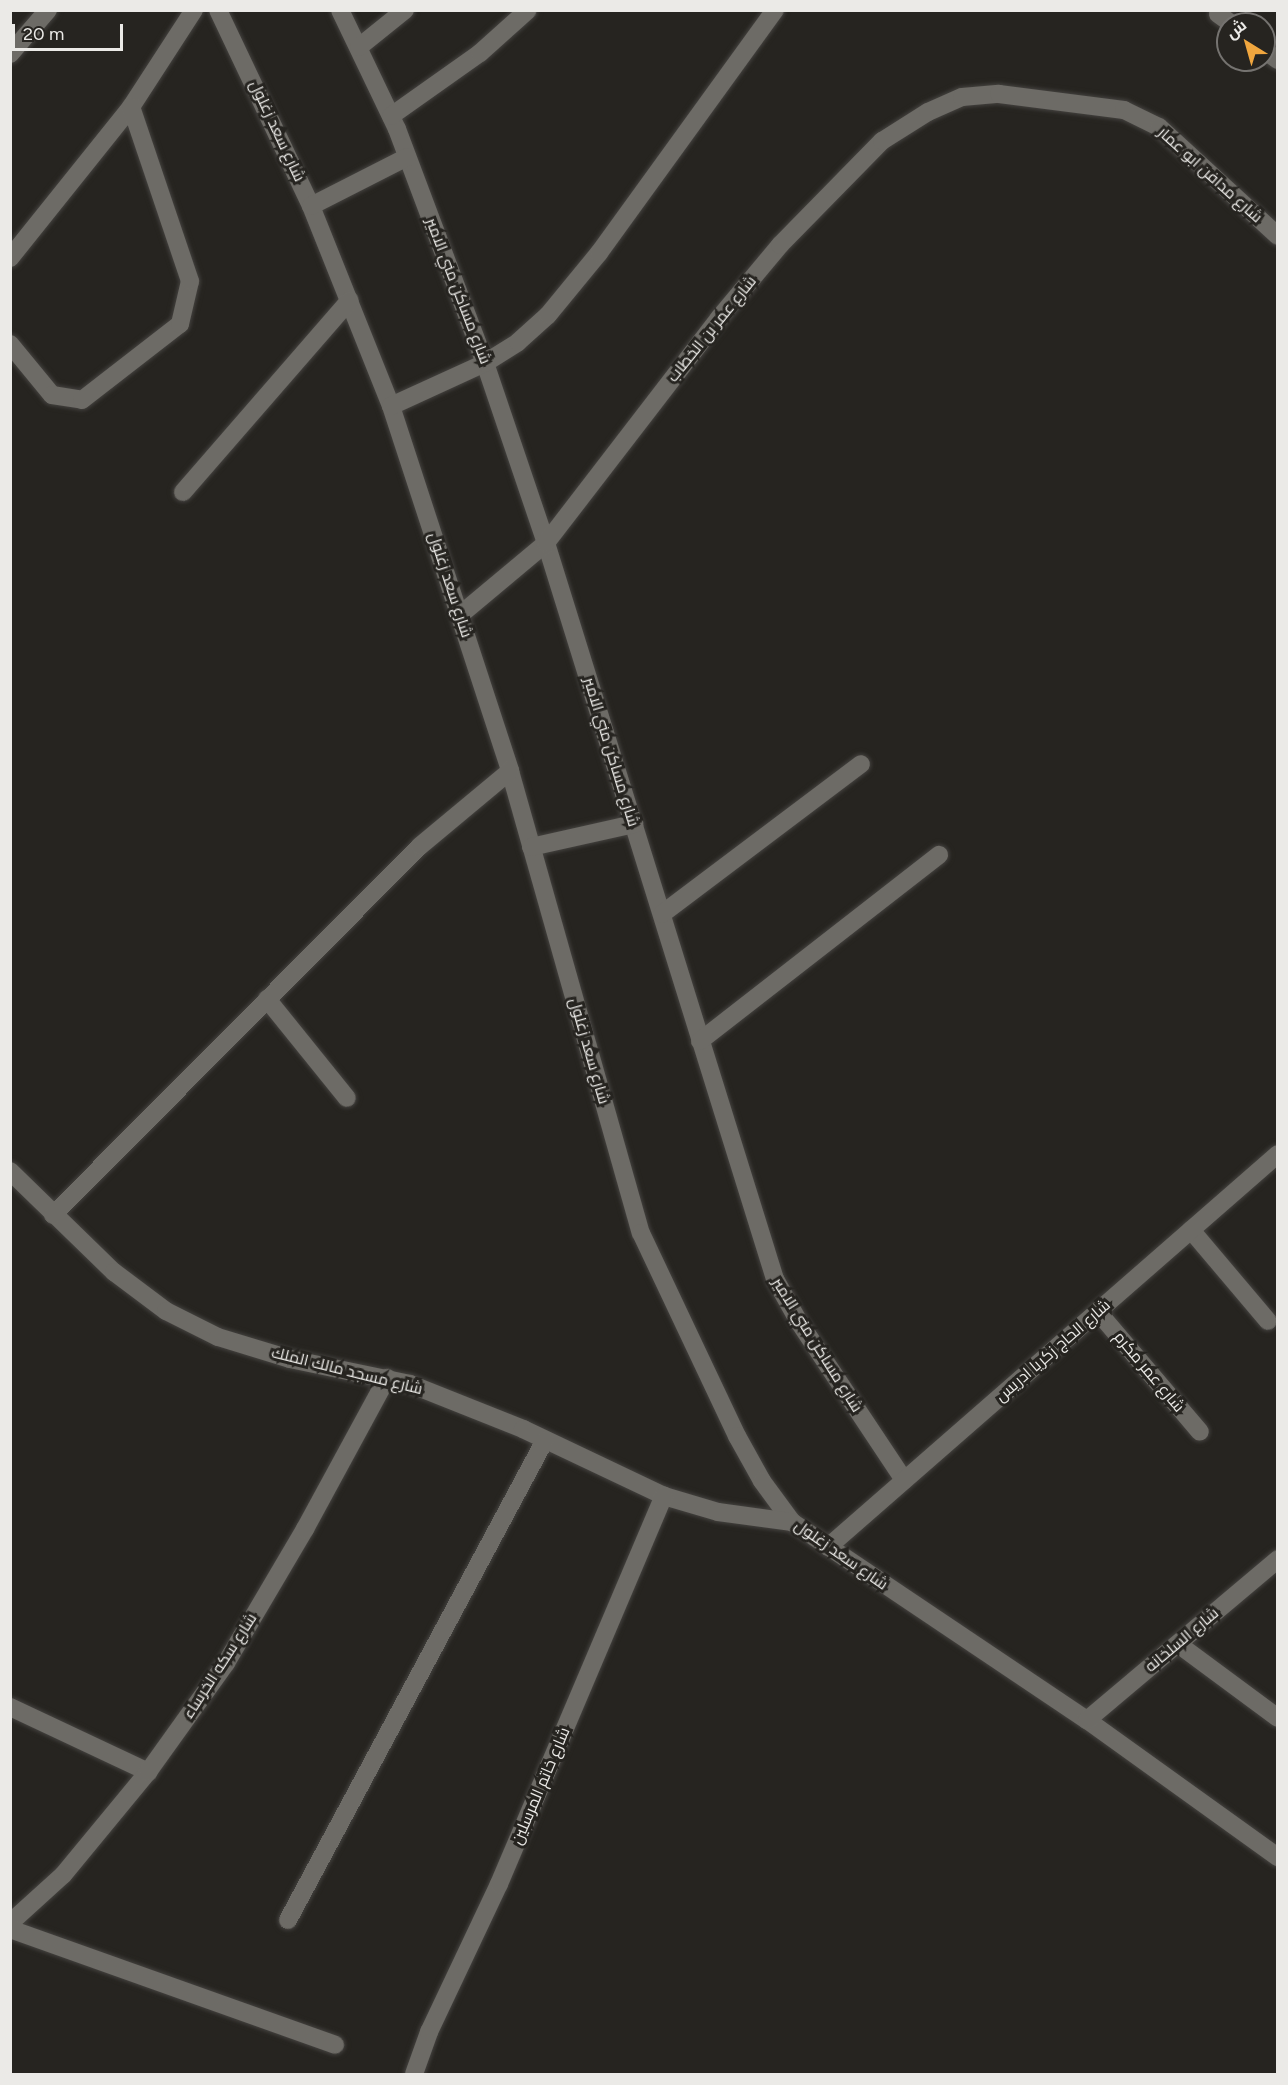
<!DOCTYPE html>
<meta charset="utf-8">
<style>
body{margin:0}
#map{position:relative;width:1288px;height:2085px;overflow:hidden;background:#262420;font-family:Figtree,Cairo,sans-serif}
div>[style]{position:absolute}
.roads{filter:drop-shadow(0 0 2px #44423f) drop-shadow(0 0 2px #44423f)}
.minor>*{height:18px;margin:-9px;padding:0 9px;transform-origin:9px;border-radius:9px;background:#6d6b66}
span{translate:-50% -50%;white-space:nowrap;text-align:center;line-height:1.15;-webkit-text-stroke:6px #262420;paint-order:stroke}
.street-label{font-size:16px;color:#ebeae7}
.frame{position:absolute;inset:0;border:12px solid #ebeae7;pointer-events:none}
.north{position:absolute;left:1216px;top:12px;width:60px;height:60px;box-sizing:border-box;background:#262420;border:2px solid #757370;border-radius:50%;rotate:323deg;font-size:16px;font-weight:700;line-height:24px;text-align:center;color:#ebeae7}
.north::after{content:'';display:block;margin:auto;width:21px;height:27px;background:#f0a63e;clip-path:polygon(50% 0,100% 100%,50% 72%,0 100%)}
.scale{position:absolute;left:12px;top:24px;width:111px;height:27px;box-sizing:border-box;border:3px solid #ebeae7;border-top:0;padding-left:8px;font-size:18px;line-height:21px;white-space:nowrap;color:#ebeae7;-webkit-text-stroke:4px #262420;paint-order:stroke}
</style>
<div id="map">
<div class="roads">
<div class="minor">
<i style="left:218px;top:10px;width:217px;rotate:64.6deg"></i>
<i style="left:311px;top:206px;width:215px;rotate:68.2deg"></i>
<i style="left:391px;top:406px;width:384px;rotate:71.9deg"></i>
<i style="left:510px;top:771px;width:480px;rotate:74.2deg"></i>
<i style="left:641px;top:1233px;width:225px;rotate:64.7deg"></i>
<i style="left:737px;top:1436px;width:51px;rotate:60.9deg"></i>
<i style="left:762px;top:1481px;width:51px;rotate:53.8deg"></i>
<i style="left:792px;top:1522px;width:355px;rotate:33.9deg"></i>
<i style="left:1087px;top:1720px;width:235px;rotate:35.7deg"></i>
<i style="left:340px;top:10px;width:132px;rotate:64.4deg"></i>
<i style="left:397px;top:129px;width:250px;rotate:69.4deg"></i>
<i style="left:485px;top:363px;width:190px;rotate:71.3deg"></i>
<i style="left:546px;top:543px;width:771px;rotate:72.72deg"></i>
<i style="left:775px;top:1279px;width:49px;rotate:60.8deg"></i>
<i style="left:799px;top:1322px;width:190px;rotate:56.4deg"></i>
<i style="left:1218px;top:14px;width:17px;rotate:36deg"></i>
<i style="left:359px;top:47px;width:59px;rotate:-38.8deg"></i>
<i style="left:1264px;top:50px;width:17px;rotate:36deg"></i>
<i style="left:10px;top:54px;width:58px;rotate:-49.2deg"></i>
<i style="left:391px;top:116px;width:109px;rotate:-35.3deg"></i>
<i style="left:480px;top:53px;width:64px;rotate:-41.9deg"></i>
<i style="left:311px;top:206px;width:108px;rotate:-27deg"></i>
<i style="left:10px;top:258px;width:193px;rotate:-51.3deg"></i>
<i style="left:131px;top:107px;width:116px;rotate:-57deg"></i>
<i style="left:10px;top:344px;width:66px;rotate:50.5deg"></i>
<i style="left:52px;top:395px;width:30px;rotate:9deg"></i>
<i style="left:82px;top:400px;width:124px;rotate:-37.8deg"></i>
<i style="left:180px;top:324px;width:44px;rotate:-76.9deg"></i>
<i style="left:190px;top:281px;width:184px;rotate:-108.7deg"></i>
<i style="left:391px;top:406px;width:103px;rotate:-24.6deg"></i>
<i style="left:485px;top:363px;width:39px;rotate:-32deg"></i>
<i style="left:518px;top:342px;width:40px;rotate:-42deg"></i>
<i style="left:548px;top:315px;width:80px;rotate:-50.6deg"></i>
<i style="left:599px;top:253px;width:300px;rotate:-54.1deg"></i>
<i style="left:183px;top:492px;width:254px;rotate:-49deg"></i>
<i style="left:460px;top:615px;width:112px;rotate:-39.9deg"></i>
<i style="left:546px;top:543px;width:284px;rotate:-52.4deg"></i>
<i style="left:719px;top:318px;width:95px;rotate:-50.1deg"></i>
<i style="left:780px;top:245px;width:146px;rotate:-45.6deg"></i>
<i style="left:882px;top:141px;width:54px;rotate:-32.2deg"></i>
<i style="left:928px;top:112px;width:37px;rotate:-24deg"></i>
<i style="left:962px;top:97px;width:37px;rotate:-5deg"></i>
<i style="left:999px;top:94px;width:126px;rotate:7.3deg"></i>
<i style="left:1124px;top:110px;width:39px;rotate:26deg"></i>
<i style="left:1159px;top:127px;width:161px;rotate:42.5deg"></i>
<i style="left:531px;top:847px;width:106px;rotate:-12.6deg"></i>
<i style="left:662px;top:914px;width:249px;rotate:-37deg"></i>
<i style="left:267px;top:999px;width:127px;rotate:51.1deg"></i>
<i style="left:700px;top:1041px;width:303px;rotate:-37.9deg"></i>
<i style="left:10px;top:1171px;width:145px;rotate:44.2deg"></i>
<i style="left:114px;top:1272px;width:65px;rotate:36.9deg"></i>
<i style="left:166px;top:1311px;width:58px;rotate:26.6deg"></i>
<i style="left:218px;top:1337px;width:75px;rotate:17deg"></i>
<i style="left:290px;top:1359px;width:123px;rotate:11.8deg"></i>
<i style="left:410px;top:1384px;width:122px;rotate:21.7deg"></i>
<i style="left:523px;top:1429px;width:156px;rotate:25.4deg"></i>
<i style="left:664px;top:1496px;width:56px;rotate:16.5deg"></i>
<i style="left:718px;top:1512px;width:75px;rotate:7.7deg"></i>
<i style="left:53px;top:1215px;width:520px;rotate:-45.16deg"></i>
<i style="left:420px;top:846px;width:117px;rotate:-39.8deg"></i>
<i style="left:1191px;top:1230px;width:119px;rotate:49.8deg"></i>
<i style="left:1098px;top:1312px;width:157px;rotate:49.6deg"></i>
<i style="left:828px;top:1547px;width:597px;rotate:-41.13deg"></i>
<i style="left:1178px;top:1644px;width:124px;rotate:36.5deg"></i>
<i style="left:10px;top:1707px;width:153px;rotate:25.2deg"></i>
<i style="left:1087px;top:1720px;width:250px;rotate:-40.1deg"></i>
<i style="left:288px;top:1920px;width:544px;rotate:-61.83deg"></i>
<i style="left:10px;top:1923px;width:72px;rotate:-42.2deg"></i>
<i style="left:63px;top:1875px;width:134px;rotate:-50.5deg"></i>
<i style="left:148px;top:1772px;width:134px;rotate:-54.4deg"></i>
<i style="left:226px;top:1663px;width:156px;rotate:-59.5deg"></i>
<i style="left:305px;top:1529px;width:172px;rotate:-61.5deg"></i>
<i style="left:10px;top:1929px;width:345px;rotate:19.6deg"></i>
<i style="left:414px;top:2074px;width:45px;rotate:-70.3deg"></i>
<i style="left:429px;top:2032px;width:164px;rotate:-64.7deg"></i>
<i style="left:499px;top:1884px;width:422px;rotate:-67deg"></i>
</div>
</div>
<div class="street-label">
<span style="left:277px;top:131px;rotate:65deg">شارع سعد زغلول</span>
<span style="left:1210px;top:175px;rotate:42deg">شارع مدافن ابو عمار</span>
<span style="left:458px;top:291px;rotate:69deg">شارع مساكن مني الامير</span>
<span style="left:712px;top:329px;rotate:-51deg">شارع عمر بن الخطاب</span>
<span style="left:450px;top:585px;rotate:72deg">شارع سعد زغلول</span>
<span style="left:611px;top:752px;rotate:73deg">شارع مساكن مني الامير</span>
<span style="left:589px;top:1051px;rotate:74deg">شارع سعد زغلول</span>
<span style="left:817px;top:1345px;rotate:58deg">شارع مساكن مني الامير</span>
<span style="left:1053px;top:1351px;rotate:-41deg">شارع الحاج زكريا ادريس</span>
<span style="left:347px;top:1371px;rotate:14deg">شارع مسجد مالك الملك</span>
<span style="left:1149px;top:1372px;rotate:50deg">شارع عمر مكرم</span>
<span style="left:841px;top:1555px;rotate:35deg">شارع سعد زغلول</span>
<span style="left:1182px;top:1640px;rotate:-40deg">شارع السلخانه</span>
<span style="left:220px;top:1666px;rotate:-57deg">شارع سكه الخرساء</span>
<span style="left:541px;top:1786px;rotate:-67deg">شارع خاتم المرسلين</span>
</div>
<div class="frame"></div>
<div class="north">ش</div>
<div class="scale">20 m</div>
</div>
